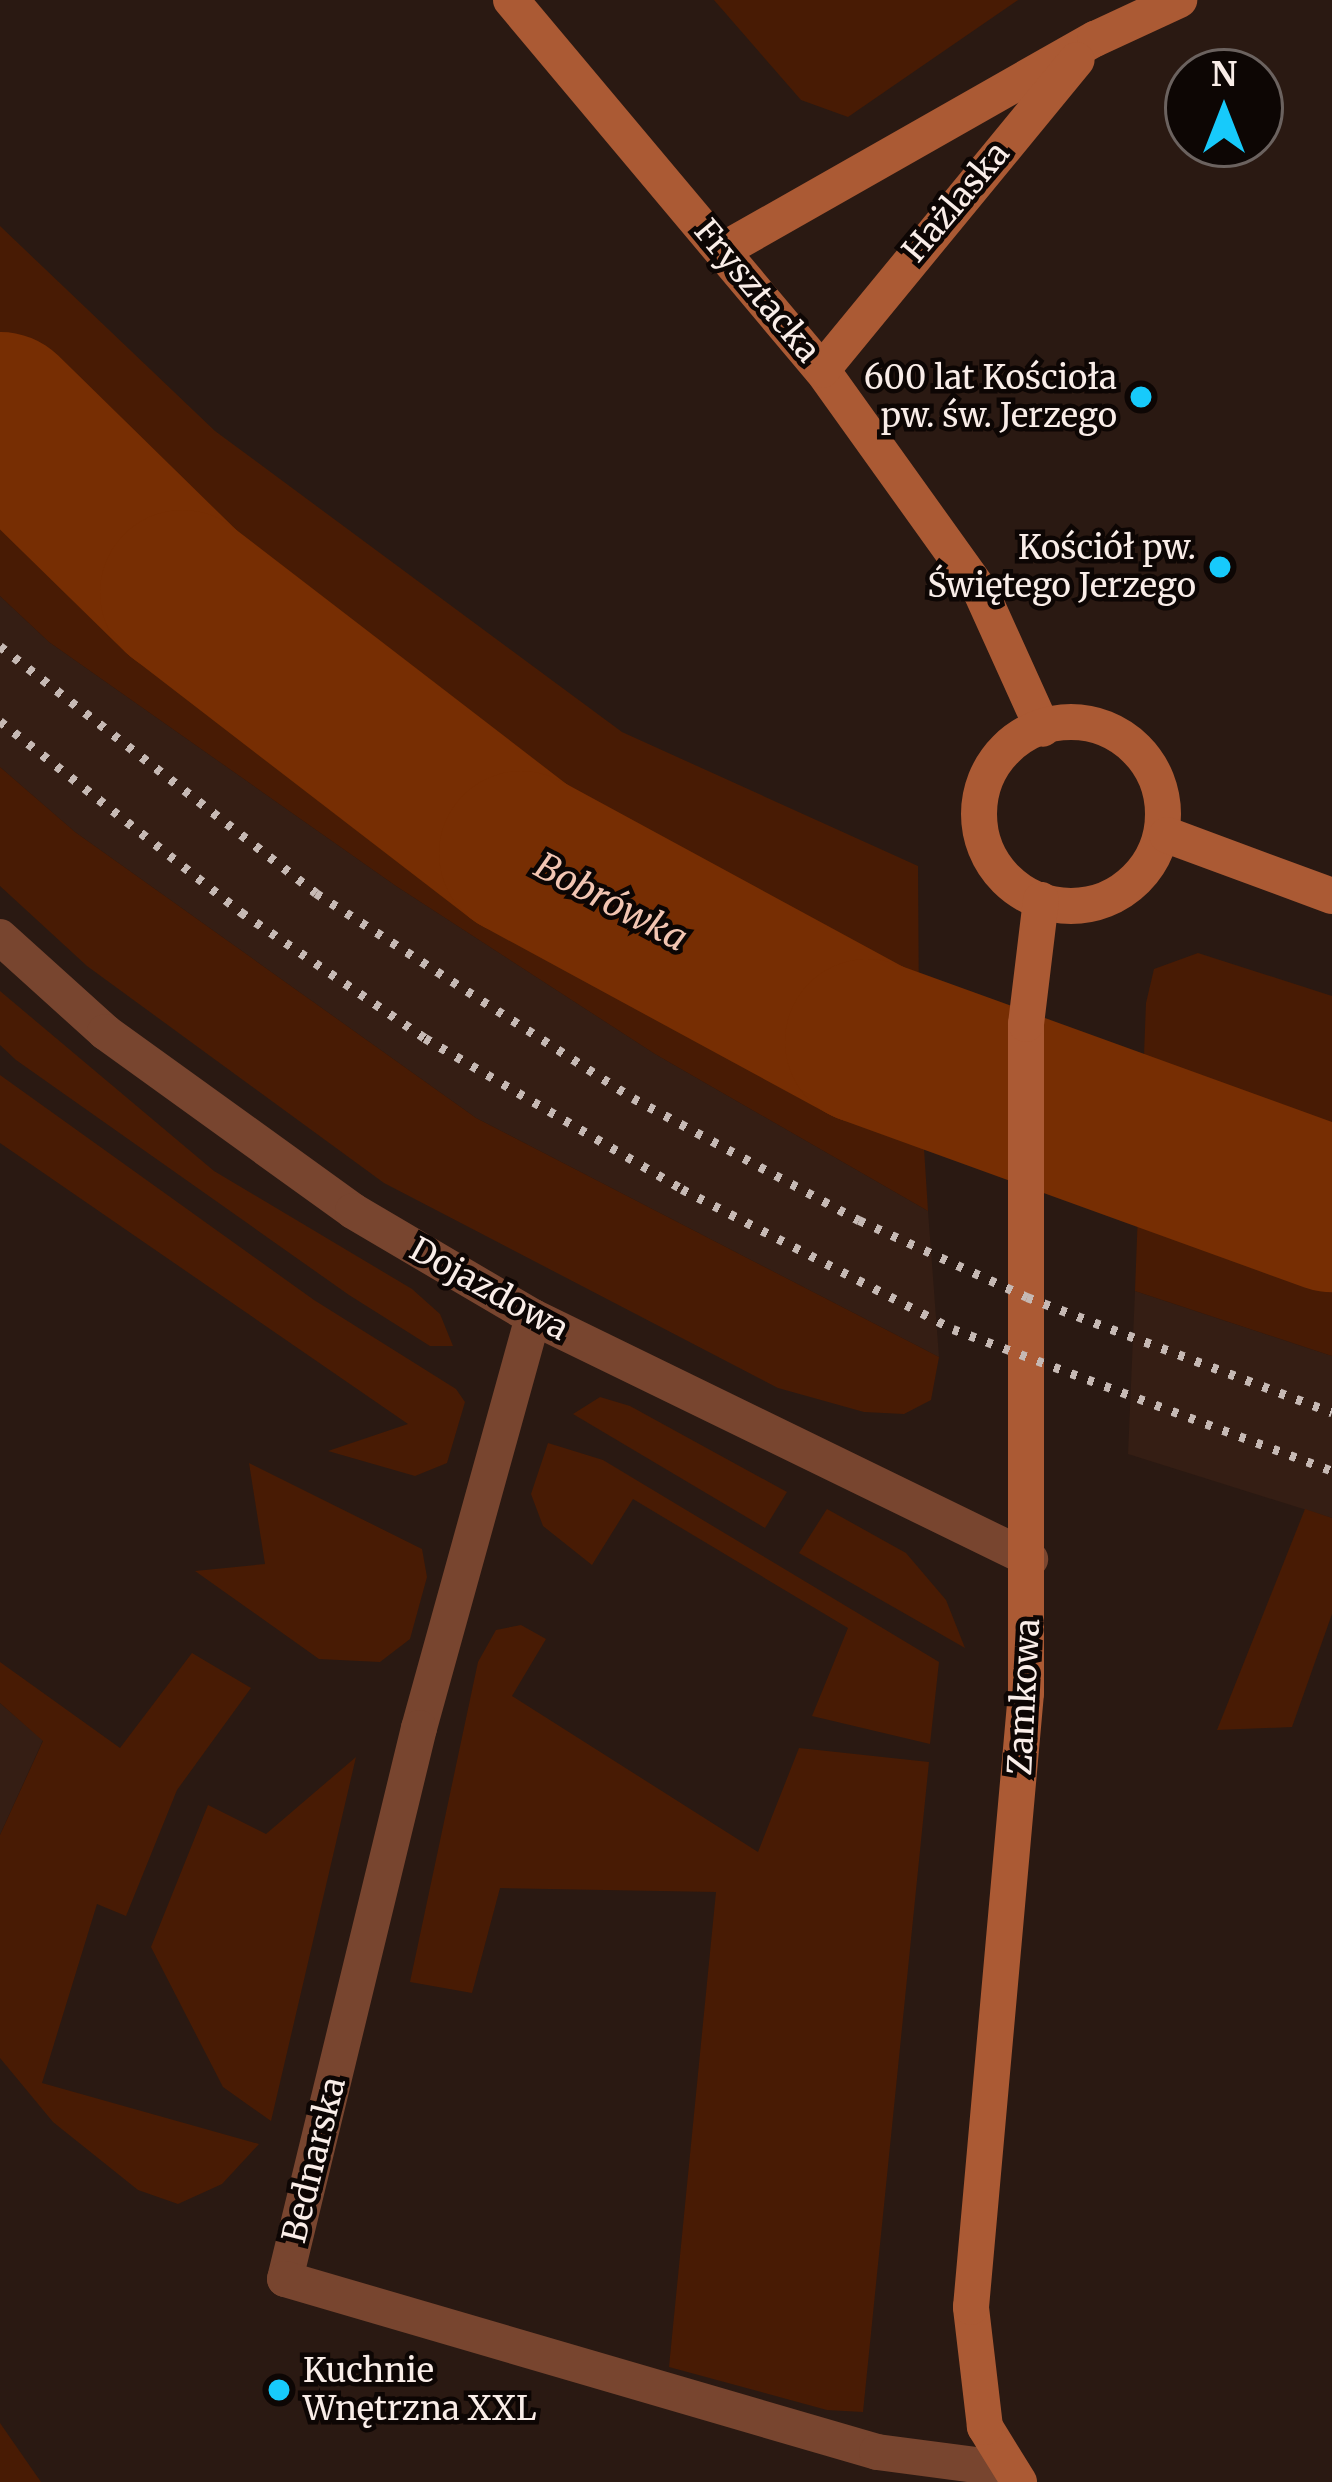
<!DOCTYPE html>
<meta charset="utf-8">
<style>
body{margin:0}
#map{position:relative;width:1332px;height:2482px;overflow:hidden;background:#2a1912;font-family:Merriweather,serif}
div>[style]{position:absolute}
.built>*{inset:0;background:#351e14}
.green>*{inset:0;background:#481b04}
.river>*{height:165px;margin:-82.5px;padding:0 82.5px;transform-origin:82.5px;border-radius:82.5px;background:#772e03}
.street>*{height:36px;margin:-18px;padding:0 18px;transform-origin:18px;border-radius:18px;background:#78452f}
.secondary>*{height:36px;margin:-18px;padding:0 18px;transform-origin:18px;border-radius:18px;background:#ab5a34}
.secondary>.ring{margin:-18px;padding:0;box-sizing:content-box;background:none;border:36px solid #ab5a34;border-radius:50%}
.rail>*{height:9px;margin-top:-4.5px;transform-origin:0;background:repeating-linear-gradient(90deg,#c6b9b4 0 6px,transparent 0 18px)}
.dots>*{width:33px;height:33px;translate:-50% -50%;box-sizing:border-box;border:6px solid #0d0604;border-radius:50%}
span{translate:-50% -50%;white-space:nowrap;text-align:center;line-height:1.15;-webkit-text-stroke:9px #0d0604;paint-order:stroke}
.street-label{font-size:33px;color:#f9ede8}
.poi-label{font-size:33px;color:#f9ede8}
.right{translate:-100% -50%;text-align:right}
.left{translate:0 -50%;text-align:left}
.water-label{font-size:36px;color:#f2c5b2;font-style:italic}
.north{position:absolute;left:1164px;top:48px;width:120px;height:120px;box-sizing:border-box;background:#0d0604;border:3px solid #6b625f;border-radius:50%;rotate:0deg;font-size:33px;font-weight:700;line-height:48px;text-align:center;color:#f9ede8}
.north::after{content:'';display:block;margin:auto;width:42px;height:54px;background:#17cafb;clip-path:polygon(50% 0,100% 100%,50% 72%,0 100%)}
</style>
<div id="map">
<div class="built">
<i style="clip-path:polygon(0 596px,49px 642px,396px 886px,655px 1054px,928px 1211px,939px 1357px,476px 1118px,75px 832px,0 767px)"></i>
<i style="clip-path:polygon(1135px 1291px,1332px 1356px,1332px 1518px,1128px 1454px)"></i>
<i style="clip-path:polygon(0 1703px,43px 1740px,0 1835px)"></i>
</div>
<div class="green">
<i style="clip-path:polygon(714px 0,1018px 0,848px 117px,801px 100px)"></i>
<i style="clip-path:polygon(0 226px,215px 431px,622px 732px,918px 866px,919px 1020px,559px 839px,270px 593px,0 357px)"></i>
<i style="clip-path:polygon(0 483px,254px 709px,571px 926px,921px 1101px,928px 1211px,655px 1054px,396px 886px,49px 642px,0 596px)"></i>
<i style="clip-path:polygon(0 767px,75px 832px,476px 1118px,939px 1357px,931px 1400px,904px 1414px,864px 1412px,778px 1388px,384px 1183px,87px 966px,0 886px)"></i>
<i style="clip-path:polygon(1198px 953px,1332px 996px,1332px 1356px,1135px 1291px,1146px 1003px,1154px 969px)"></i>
<i style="clip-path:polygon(0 991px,214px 1171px,412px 1289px,440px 1314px,453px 1346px,430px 1346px,349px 1295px,16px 1060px,0 1045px)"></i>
<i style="clip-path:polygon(0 1075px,314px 1300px,456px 1389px,465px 1402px,447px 1463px,415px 1476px,328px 1451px,408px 1424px,0 1143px)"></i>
<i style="clip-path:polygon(600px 1397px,630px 1406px,787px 1492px,765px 1528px,573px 1414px)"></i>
<i style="clip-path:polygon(548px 1443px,603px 1460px,939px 1662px,930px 1744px,812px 1716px,848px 1628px,633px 1499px,592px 1565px,543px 1526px,531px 1494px)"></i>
<i style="clip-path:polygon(249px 1463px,422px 1549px,427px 1577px,410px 1639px,380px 1662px,319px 1659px,195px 1571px,265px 1564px)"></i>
<i style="clip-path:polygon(827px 1509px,906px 1553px,946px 1600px,965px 1648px,799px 1553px)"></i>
<i style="clip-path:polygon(1305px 1509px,1332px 1518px,1332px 1614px,1292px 1727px,1217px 1730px)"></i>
<i style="clip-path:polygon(521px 1625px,546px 1639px,512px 1696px,758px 1852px,799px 1748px,929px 1762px,863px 2412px,827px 2410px,669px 2367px,716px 1892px,500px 1888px,472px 1993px,410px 1982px,478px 1662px,496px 1630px)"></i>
<i style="clip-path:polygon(192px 1653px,251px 1688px,177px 1790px,126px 1916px,97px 1904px,42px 2083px,259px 2144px,222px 2184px,178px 2204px,138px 2190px,53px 2122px,0 2058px,0 1835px,43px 1741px,0 1703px,0 1662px,120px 1748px)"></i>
<i style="clip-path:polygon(356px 1757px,271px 2121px,223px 2087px,151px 1947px,208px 1805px,266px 1834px)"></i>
<i style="clip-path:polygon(0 2423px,41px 2482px,0 2482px)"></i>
</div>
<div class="river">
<i style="left:0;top:414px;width:255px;rotate:44.4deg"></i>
<i style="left:182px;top:592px;width:428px;rotate:37.6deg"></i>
<i style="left:521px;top:853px;width:394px;rotate:28.5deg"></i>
<i style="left:867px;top:1041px;width:494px;rotate:19.9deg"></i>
</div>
<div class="street">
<i style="left:0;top:937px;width:142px;rotate:42.1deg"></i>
<i style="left:105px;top:1032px;width:306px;rotate:35.8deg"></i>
<i style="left:353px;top:1211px;width:209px;rotate:30.5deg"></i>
<i style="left:533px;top:1317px;width:553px;rotate:25.96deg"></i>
<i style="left:533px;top:1317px;width:427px;rotate:105.5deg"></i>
<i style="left:419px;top:1728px;width:567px;rotate:103.67deg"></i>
<i style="left:285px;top:2279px;width:617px;rotate:16.29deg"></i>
<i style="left:877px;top:2452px;width:131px;rotate:7.5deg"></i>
</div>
<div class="secondary">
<i style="left:511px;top:0;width:483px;rotate:50deg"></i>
<i style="left:822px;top:370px;width:273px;rotate:54.4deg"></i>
<i style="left:981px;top:592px;width:150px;rotate:65.7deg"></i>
<i style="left:723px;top:250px;width:428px;rotate:-29.6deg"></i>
<i style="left:1095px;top:39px;width:93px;rotate:-24.9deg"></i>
<i style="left:822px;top:370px;width:401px;rotate:-50.6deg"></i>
<i class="ring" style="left:979px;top:722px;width:148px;height:148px"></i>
<i style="left:1167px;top:835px;width:176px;rotate:20.3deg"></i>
<i style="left:1019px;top:2482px;width:65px;rotate:-121.7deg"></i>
<i style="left:985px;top:2427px;width:121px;rotate:-96.7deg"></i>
<i style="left:971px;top:2307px;width:616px;rotate:-84.88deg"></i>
<i style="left:1026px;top:1693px;width:669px;rotate:-90deg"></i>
<i style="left:1026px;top:1024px;width:125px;rotate:-83.1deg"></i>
</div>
<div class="rail">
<i style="left:0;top:646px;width:401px;rotate:38deg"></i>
<i style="left:316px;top:893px;width:378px;rotate:32.9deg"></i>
<i style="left:633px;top:1098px;width:257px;rotate:28.4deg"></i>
<i style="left:859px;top:1220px;width:185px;rotate:24.6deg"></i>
<i style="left:1027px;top:1297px;width:326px;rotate:20.7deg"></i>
<i style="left:0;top:721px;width:308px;rotate:38.4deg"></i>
<i style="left:241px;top:912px;width:223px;rotate:34.4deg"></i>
<i style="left:425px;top:1038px;width:298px;rotate:30.4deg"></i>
<i style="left:682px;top:1189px;width:305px;rotate:27.3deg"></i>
<i style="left:953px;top:1329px;width:405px;rotate:20.5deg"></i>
</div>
<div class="dots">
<i style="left:1141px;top:397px;background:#17cafb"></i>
<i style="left:1220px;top:567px;background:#17cafb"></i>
<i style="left:279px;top:2390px;background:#17cafb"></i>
</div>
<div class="street-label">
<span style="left:956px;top:202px;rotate:-50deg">Hażlaska</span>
<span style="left:757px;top:291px;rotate:50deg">Frysztacka</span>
<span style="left:489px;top:1289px;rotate:29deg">Dojazdowa</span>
<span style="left:1024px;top:1697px;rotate:-87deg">Zamkowa</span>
<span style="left:314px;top:2160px;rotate:-76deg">Bednarska</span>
</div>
<div class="poi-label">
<span class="right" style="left:1117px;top:397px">600 lat Kościoła<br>pw. św. Jerzego</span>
<span class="right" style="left:1196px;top:567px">Kościół pw.<br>Świętego Jerzego</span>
<span class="left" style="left:303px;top:2390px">Kuchnie<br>Wnętrzna XXL</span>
</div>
<div class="water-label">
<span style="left:611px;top:902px;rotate:28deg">Bobrówka</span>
</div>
<div class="north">N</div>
</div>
